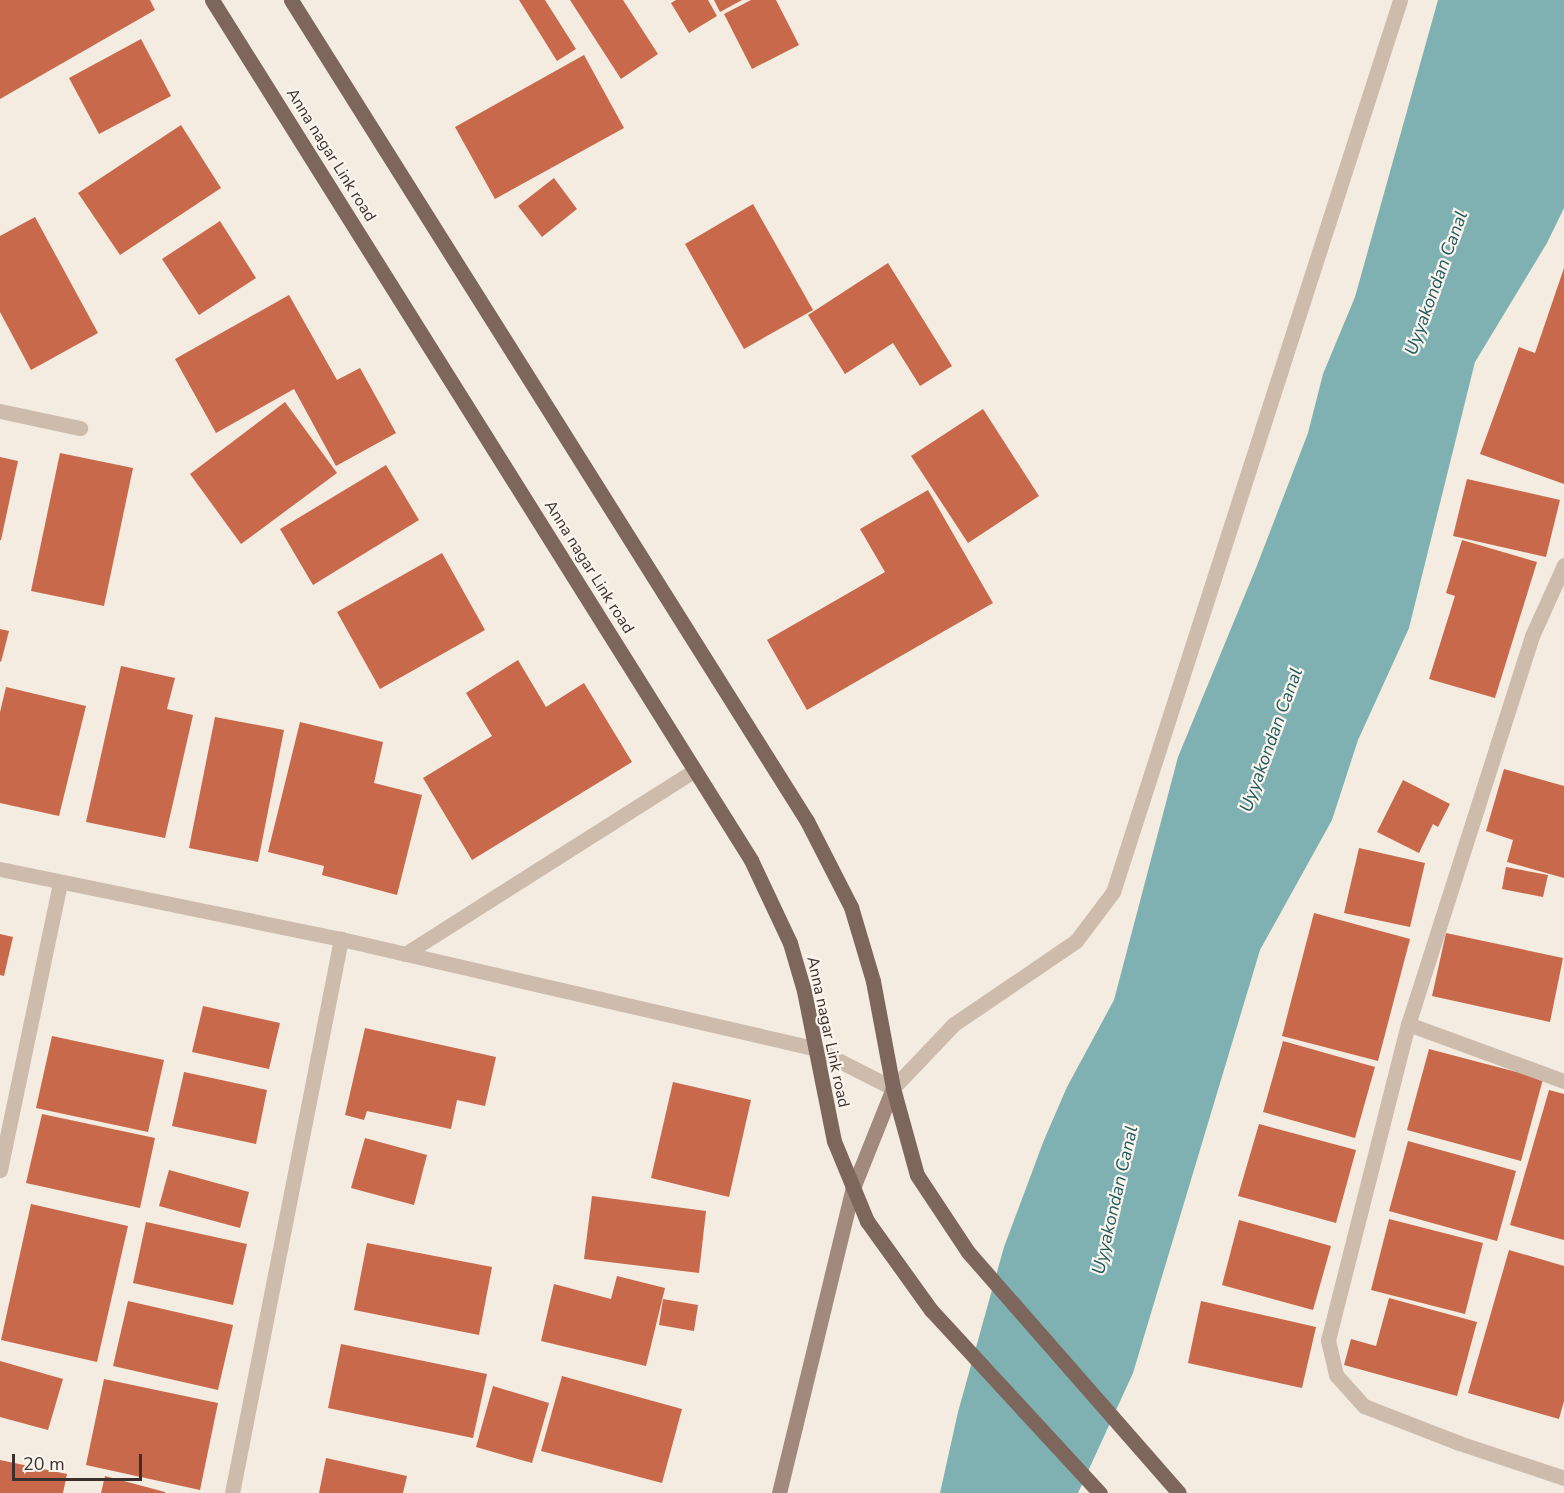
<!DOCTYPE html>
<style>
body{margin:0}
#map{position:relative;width:1564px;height:1493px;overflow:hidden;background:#f4ebe1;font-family:"Nunito Sans",sans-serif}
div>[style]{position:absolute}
.water>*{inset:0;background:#7fb0b2}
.building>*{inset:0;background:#c8694b}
.street>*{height:15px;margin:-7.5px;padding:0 7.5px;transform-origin:7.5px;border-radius:7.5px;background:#cdbbac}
.secondary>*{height:15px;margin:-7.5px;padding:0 7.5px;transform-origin:7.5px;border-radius:7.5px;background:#a18a7d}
.primary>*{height:15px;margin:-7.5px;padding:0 7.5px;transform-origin:7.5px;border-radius:7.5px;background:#7d675c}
span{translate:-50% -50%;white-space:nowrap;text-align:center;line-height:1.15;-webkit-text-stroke:4.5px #fbf5ee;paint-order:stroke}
.street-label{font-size:16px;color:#3b302b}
.water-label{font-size:18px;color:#1f5a5e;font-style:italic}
.scale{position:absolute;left:12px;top:1454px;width:130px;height:27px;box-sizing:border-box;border:3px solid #3b302b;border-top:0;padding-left:8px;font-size:18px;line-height:21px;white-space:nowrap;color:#3b302b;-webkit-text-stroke:4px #fbf5ee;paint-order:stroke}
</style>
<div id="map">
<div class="water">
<i style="clip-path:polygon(1438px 0,1564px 0,1564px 208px,1547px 243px,1475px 362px,1409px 628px,1358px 740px,1332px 820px,1260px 950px,1133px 1373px,1078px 1493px,940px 1493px,958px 1412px,1004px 1247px,1044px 1140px,1067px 1087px,1114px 1000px,1178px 757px,1256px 568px,1308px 433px,1323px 374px,1355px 297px)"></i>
</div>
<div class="building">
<i style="clip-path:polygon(0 0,150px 0,155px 10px,0 99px)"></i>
<i style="clip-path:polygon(519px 0,545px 0,576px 49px,557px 61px)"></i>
<i style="clip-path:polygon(570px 0,623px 0,658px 54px,621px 79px)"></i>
<i style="clip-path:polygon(676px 0,708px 0,717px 16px,689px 33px,671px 3px)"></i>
<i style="clip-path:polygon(714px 0,742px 0,720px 12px)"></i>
<i style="clip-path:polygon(751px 0,776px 0,799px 45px,752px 69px,724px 14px)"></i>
<i style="clip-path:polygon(141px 39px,171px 96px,99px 134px,69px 78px)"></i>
<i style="clip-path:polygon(584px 55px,624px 128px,495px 199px,455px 127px)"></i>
<i style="clip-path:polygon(181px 125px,221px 188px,120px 255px,78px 193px)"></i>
<i style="clip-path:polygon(554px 178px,577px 209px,542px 237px,518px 206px)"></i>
<i style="clip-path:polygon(753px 204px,813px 310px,744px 349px,685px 244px)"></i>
<i style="clip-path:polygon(35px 217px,98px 333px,31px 370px,0 312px,0 236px)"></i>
<i style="clip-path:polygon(220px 221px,256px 278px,199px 315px,162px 259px)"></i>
<i style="clip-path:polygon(888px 263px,952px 366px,920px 386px,893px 343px,845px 374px,808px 315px)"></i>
<i style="clip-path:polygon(1564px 268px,1564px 484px,1480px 454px,1519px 347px,1535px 353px)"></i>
<i style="clip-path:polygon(289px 295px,337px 380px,360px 368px,396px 433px,336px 466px,294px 389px,216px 433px,175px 359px)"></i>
<i style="clip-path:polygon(285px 402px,337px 473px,241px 544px,190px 474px)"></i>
<i style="clip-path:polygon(983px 409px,1039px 496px,968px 543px,911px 456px)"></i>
<i style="clip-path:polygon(60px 453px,133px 468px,104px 606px,31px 591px)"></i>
<i style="clip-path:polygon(0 457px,18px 461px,1px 540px,0 540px)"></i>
<i style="clip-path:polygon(386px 465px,419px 520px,313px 585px,280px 529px)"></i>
<i style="clip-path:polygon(1467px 479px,1560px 500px,1546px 557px,1453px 536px)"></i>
<i style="clip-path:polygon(928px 490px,993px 603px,807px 710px,767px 640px,885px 572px,860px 529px)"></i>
<i style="clip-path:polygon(1462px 540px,1537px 562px,1495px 698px,1429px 679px,1455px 596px,1446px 593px)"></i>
<i style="clip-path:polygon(442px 553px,485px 630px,380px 689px,337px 612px)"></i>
<i style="clip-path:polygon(0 629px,9px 631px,1px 662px,0 661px)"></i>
<i style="clip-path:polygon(518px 660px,546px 707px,584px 683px,632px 762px,472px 860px,423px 778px,492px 736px,466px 693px)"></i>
<i style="clip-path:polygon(121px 666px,175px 678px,167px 709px,193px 715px,165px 838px,86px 822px)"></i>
<i style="clip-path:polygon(6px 687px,86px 706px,59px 816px,0 803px,0 712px)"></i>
<i style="clip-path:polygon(215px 717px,284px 730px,258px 862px,189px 848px)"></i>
<i style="clip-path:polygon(300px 722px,383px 742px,374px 783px,422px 795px,397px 895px,322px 875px,324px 866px,268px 852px)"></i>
<i style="clip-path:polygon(1504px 769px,1564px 786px,1564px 878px,1507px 862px,1513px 840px,1486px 831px)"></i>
<i style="clip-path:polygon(1403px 780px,1450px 804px,1438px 827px,1433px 824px,1419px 853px,1377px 832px)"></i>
<i style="clip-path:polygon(1359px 848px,1425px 863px,1410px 927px,1344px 913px)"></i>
<i style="clip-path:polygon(1506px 867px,1548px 875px,1543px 897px,1502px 889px)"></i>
<i style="clip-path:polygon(1314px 913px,1410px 939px,1378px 1061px,1282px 1036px)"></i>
<i style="clip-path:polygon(1446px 933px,1563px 958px,1550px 1022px,1432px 996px)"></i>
<i style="clip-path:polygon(0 934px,13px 937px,4px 976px,0 975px)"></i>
<i style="clip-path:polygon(203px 1006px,280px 1023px,269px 1069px,192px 1052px)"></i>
<i style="clip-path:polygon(365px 1028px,496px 1057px,485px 1106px,457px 1100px,451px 1129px,367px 1111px,364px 1120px,345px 1115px)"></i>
<i style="clip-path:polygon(52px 1036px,164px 1060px,148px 1132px,36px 1108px)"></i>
<i style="clip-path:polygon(1283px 1041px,1375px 1067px,1355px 1138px,1263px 1112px)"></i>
<i style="clip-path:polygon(1429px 1049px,1543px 1079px,1521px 1161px,1407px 1130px)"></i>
<i style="clip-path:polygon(184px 1072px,267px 1090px,256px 1144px,172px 1126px)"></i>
<i style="clip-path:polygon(673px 1082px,751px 1100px,729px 1197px,651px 1178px)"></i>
<i style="clip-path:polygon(1549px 1090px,1564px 1094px,1564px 1240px,1510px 1225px)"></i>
<i style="clip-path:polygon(42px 1114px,155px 1138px,140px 1208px,26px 1183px)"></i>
<i style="clip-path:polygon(1259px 1124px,1356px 1150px,1336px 1223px,1238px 1196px)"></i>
<i style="clip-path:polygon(365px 1138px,427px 1155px,414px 1205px,351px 1188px)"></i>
<i style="clip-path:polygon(1408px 1141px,1516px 1171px,1497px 1241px,1389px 1211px)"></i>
<i style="clip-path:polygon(169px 1170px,249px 1192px,240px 1228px,159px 1206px)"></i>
<i style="clip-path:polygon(592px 1196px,706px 1211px,699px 1273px,584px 1259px)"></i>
<i style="clip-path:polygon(31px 1204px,128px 1226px,97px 1362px,1px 1340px)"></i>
<i style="clip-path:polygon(1389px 1219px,1483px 1243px,1465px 1314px,1371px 1290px)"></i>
<i style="clip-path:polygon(1239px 1220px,1331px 1246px,1313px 1310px,1222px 1285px)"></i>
<i style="clip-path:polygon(146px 1222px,247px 1244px,233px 1305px,133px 1283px)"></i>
<i style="clip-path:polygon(367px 1243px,492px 1267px,479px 1335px,354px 1310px)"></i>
<i style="clip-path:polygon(1509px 1250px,1564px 1266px,1564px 1401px,1559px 1419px,1468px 1393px)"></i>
<i style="clip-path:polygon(617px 1276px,665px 1288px,646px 1366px,541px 1341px,554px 1284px,611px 1299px)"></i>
<i style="clip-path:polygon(1389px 1298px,1477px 1322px,1457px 1396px,1344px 1365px,1351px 1339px,1376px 1346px)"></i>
<i style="clip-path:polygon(663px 1299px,698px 1305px,694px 1331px,659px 1325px)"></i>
<i style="clip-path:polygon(128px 1301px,233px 1325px,218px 1390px,113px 1366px)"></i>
<i style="clip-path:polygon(1201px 1301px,1316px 1327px,1302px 1388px,1188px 1363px)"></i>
<i style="clip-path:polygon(341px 1344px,487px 1374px,473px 1438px,328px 1408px)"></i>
<i style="clip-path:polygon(0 1361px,63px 1379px,48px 1430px,0 1417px)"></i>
<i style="clip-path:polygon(562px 1376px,682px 1409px,662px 1483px,541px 1451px)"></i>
<i style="clip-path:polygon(104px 1379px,218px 1403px,200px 1490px,86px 1465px)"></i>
<i style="clip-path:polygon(493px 1386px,549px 1403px,532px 1463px,476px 1447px)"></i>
<i style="clip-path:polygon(326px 1458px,407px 1476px,403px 1493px,319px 1493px)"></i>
<i style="clip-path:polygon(0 1460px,67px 1474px,63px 1493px,0 1493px)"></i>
<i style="clip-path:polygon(105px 1476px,165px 1492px,165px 1493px,101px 1493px)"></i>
</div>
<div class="street">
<i style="left:0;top:411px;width:82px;rotate:12deg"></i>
<i style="left:1564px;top:565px;width:78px;rotate:114.3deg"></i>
<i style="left:1532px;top:636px;width:407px;rotate:107.7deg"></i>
<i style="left:1408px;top:1024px;width:326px;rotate:104.2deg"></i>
<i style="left:1328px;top:1340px;width:36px;rotate:77deg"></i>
<i style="left:1336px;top:1375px;width:42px;rotate:47.9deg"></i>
<i style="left:1364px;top:1406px;width:102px;rotate:21.3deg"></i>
<i style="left:1459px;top:1443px;width:111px;rotate:18.4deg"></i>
<i style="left:0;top:869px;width:348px;rotate:11.6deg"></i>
<i style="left:341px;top:939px;width:485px;rotate:13deg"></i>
<i style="left:814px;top:1048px;width:89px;rotate:26.9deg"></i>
<i style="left:893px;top:1088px;width:88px;rotate:-46.4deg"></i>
<i style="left:954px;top:1024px;width:148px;rotate:-34.2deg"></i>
<i style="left:1076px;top:941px;width:61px;rotate:-52.9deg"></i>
<i style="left:1113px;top:892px;width:937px;rotate:-72.16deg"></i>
<i style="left:405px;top:954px;width:343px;rotate:-32.4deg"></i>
<i style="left:1408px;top:1024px;width:166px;rotate:20.1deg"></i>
<i style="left:0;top:1170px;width:294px;rotate:-78.2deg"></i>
<i style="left:232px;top:1493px;width:565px;rotate:-78.87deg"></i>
</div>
<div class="secondary">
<i style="left:779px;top:1493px;width:314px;rotate:-76.4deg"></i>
<i style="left:853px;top:1188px;width:108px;rotate:-68.2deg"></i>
</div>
<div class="primary">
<i style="left:212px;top:0;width:1015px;rotate:57.92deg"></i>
<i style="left:751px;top:860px;width:92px;rotate:64.8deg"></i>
<i style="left:790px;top:943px;width:50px;rotate:73.7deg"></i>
<i style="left:804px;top:991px;width:153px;rotate:78.7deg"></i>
<i style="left:834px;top:1141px;width:87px;rotate:67.6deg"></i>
<i style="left:867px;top:1221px;width:110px;rotate:54.3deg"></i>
<i style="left:931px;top:1310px;width:249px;rotate:47.3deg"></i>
<i style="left:291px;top:0;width:970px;rotate:57.85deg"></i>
<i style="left:807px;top:821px;width:97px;rotate:62.9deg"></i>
<i style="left:851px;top:907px;width:77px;rotate:73.4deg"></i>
<i style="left:873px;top:981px;width:109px;rotate:79.4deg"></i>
<i style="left:893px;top:1088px;width:90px;rotate:74.6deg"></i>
<i style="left:917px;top:1175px;width:92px;rotate:56.5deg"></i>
<i style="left:968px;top:1252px;width:320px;rotate:48.8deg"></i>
</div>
<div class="street-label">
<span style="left:331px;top:155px;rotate:58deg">Anna nagar Link road</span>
<span style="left:589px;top:567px;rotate:58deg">Anna nagar Link road</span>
<span style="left:828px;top:1032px;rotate:78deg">Anna nagar Link road</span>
</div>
<div class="water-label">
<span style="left:1436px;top:283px;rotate:-70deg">Uyyakondan Canal</span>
<span style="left:1271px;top:740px;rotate:-70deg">Uyyakondan Canal</span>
<span style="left:1115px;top:1200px;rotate:-77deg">Uyyakondan Canal</span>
</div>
<div class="scale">20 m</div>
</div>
